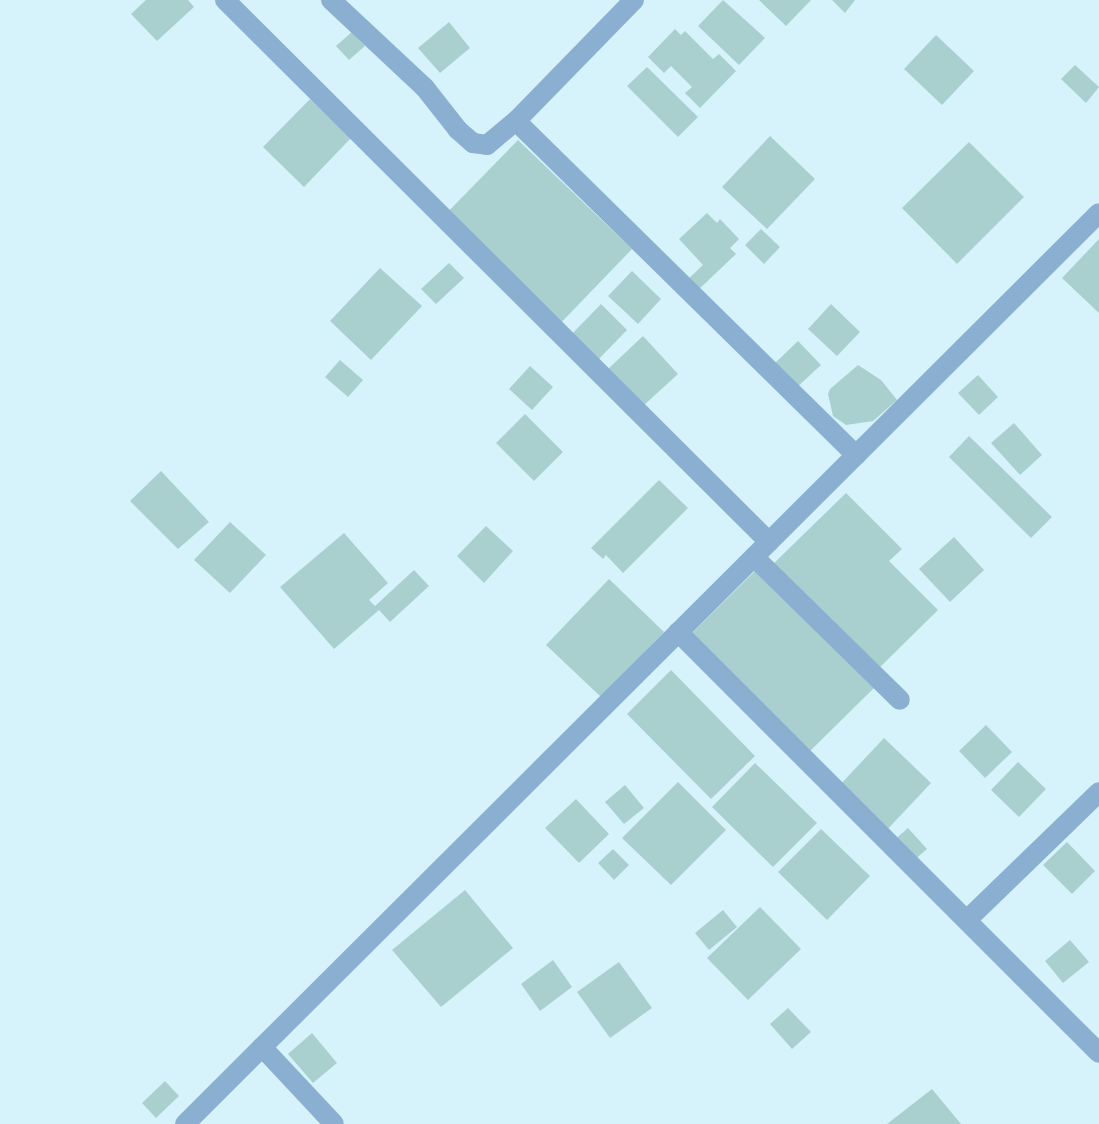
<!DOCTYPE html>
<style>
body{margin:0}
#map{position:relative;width:1099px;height:1124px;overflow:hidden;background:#d6f3fc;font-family:Poppins,sans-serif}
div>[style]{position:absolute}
.building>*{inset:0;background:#a9d0cf}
.street>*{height:20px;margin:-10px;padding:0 10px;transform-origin:10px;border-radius:10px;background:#8aafd1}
span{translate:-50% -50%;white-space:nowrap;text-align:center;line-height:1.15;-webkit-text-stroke:4.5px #f4fbfe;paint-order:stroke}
</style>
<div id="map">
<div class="building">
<i style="clip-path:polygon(146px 0,188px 0,194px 7px,157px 41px,131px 14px)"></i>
<i style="clip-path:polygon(723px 0,765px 38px,739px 65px,698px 26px)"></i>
<i style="clip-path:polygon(759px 0,811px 0,786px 26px)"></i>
<i style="clip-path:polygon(832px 0,855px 0,845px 13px)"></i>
<i style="clip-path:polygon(449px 22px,470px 48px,440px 73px,418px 48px)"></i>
<i style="clip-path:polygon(675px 29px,681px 35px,685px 31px,713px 59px,719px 54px,736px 71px,700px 108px,685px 93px,692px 87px,671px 66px,664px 73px,648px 57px)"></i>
<i style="clip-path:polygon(352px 32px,365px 46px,349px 60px,336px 46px)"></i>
<i style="clip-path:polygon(936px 35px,974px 71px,942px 105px,904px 69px)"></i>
<i style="clip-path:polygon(1075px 65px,1099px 87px,1086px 103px,1061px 79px)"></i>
<i style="clip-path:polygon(647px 67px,698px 117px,678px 137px,627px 86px)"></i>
<i style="clip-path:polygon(310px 99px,351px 138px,304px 187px,263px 147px)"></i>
<i style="clip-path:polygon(770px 136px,815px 179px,767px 229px,722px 187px)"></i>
<i style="clip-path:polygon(518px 140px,632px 249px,554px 330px,439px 221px)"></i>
<i style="clip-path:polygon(969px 142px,1024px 197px,957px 264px,902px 208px)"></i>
<i style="clip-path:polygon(707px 213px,717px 223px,720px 219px,739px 239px,730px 248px,736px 254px,696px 292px,686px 281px,703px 265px,679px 239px)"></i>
<i style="clip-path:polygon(761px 229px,780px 247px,764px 264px,745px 245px)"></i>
<i style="clip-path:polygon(1099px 239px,1099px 313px,1062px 278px)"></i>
<i style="clip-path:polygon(449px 263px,464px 278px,436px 304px,421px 289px)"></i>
<i style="clip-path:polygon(380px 268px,422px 306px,371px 360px,330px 321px)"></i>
<i style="clip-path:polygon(632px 271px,661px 299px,638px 324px,608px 296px)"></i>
<i style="clip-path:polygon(601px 304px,627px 330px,595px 363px,568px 338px)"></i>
<i style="clip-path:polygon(831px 304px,860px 332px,837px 356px,808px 329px)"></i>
<i style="clip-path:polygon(643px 336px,678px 374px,643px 406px,608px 369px)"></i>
<i style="clip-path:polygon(798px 341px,821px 365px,795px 389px,772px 366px)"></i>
<i style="clip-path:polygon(340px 360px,363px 380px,348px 397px,325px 377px)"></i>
<i style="clip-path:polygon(858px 365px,881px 380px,897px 400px,873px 421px,846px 425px,833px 416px,828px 394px,830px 389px)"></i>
<i style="clip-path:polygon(530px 366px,553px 387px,532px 410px,509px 389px)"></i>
<i style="clip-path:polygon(978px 375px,998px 397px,979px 415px,958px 393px)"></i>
<i style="clip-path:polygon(525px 414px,563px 452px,534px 481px,496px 443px)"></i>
<i style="clip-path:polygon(1014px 423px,1042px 455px,1020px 475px,991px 443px)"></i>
<i style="clip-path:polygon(969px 436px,1052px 517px,1031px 538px,949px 457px)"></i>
<i style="clip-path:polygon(161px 471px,209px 522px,178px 549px,130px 501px)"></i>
<i style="clip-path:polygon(659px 480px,688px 508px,623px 573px,606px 555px,603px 559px,591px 548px)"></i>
<i style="clip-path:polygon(846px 493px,902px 549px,889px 561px,938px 610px,875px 672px,770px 567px)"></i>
<i style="clip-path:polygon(230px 522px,266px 555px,230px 593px,194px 560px)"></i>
<i style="clip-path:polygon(486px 526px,513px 551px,484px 583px,457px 556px)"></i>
<i style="clip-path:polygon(344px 533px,388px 583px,369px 600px,375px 606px,414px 570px,429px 586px,390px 622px,379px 610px,334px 649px,280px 587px)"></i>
<i style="clip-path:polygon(954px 537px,984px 570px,950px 602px,919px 569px)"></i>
<i style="clip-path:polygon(756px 570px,874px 688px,809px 752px,691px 634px)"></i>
<i style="clip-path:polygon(609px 579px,664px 632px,601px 697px,546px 645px)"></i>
<i style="clip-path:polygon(671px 670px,755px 756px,711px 799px,627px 714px)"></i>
<i style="clip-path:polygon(986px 725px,1012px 752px,985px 778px,959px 751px)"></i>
<i style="clip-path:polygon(884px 738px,931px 783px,885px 832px,838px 787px)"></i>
<i style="clip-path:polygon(1018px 762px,1046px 789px,1019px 817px,991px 790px)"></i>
<i style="clip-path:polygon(755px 763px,817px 823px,773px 867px,712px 807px)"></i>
<i style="clip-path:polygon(678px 782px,726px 830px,671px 885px,622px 838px)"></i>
<i style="clip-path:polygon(625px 785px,644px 808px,624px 824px,605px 802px)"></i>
<i style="clip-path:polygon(576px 799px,609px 834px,579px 863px,545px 828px)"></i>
<i style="clip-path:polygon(908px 828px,927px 849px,912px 862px,893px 841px)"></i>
<i style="clip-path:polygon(821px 829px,870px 876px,827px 920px,778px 872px)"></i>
<i style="clip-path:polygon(1067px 842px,1095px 871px,1072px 894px,1043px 865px)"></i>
<i style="clip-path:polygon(613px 849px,629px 865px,614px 880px,598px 863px)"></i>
<i style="clip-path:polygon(465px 890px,513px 948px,441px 1007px,392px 950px)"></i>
<i style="clip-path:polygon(760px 907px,801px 949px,748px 1000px,707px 958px)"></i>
<i style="clip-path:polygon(723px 910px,737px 927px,709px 950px,695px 933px)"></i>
<i style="clip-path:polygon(1070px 940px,1089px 962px,1063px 983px,1045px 961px)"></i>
<i style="clip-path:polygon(553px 960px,572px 987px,540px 1011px,521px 984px)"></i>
<i style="clip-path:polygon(619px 962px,652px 1008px,610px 1038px,577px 992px)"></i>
<i style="clip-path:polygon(788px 1008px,811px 1032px,792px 1049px,770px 1024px)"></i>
<i style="clip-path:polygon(312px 1033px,337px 1063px,313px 1083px,288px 1054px)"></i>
<i style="clip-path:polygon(165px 1081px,179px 1096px,156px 1118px,142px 1103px)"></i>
<i style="clip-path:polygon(932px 1089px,961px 1124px,887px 1124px)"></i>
</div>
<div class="street">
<i style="left:225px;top:0;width:768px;rotate:44.89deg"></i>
<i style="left:331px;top:0;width:129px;rotate:43.1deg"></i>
<i style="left:425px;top:88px;width:53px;rotate:51.8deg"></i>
<i style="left:458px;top:130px;width:20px;rotate:41deg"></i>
<i style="left:473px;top:143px;width:14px;rotate:8deg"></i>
<i style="left:487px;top:145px;width:38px;rotate:-40deg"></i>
<i style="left:634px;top:0;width:169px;rotate:134.3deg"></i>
<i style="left:516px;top:121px;width:477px;rotate:44.5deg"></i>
<i style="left:754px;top:557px;width:204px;rotate:44.4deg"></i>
<i style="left:678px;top:632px;width:595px;rotate:45deg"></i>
<i style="left:968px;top:919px;width:182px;rotate:-44.1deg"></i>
<i style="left:262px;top:1047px;width:105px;rotate:46.9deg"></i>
<i style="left:185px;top:1124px;width:1290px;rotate:-44.91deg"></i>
</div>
</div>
